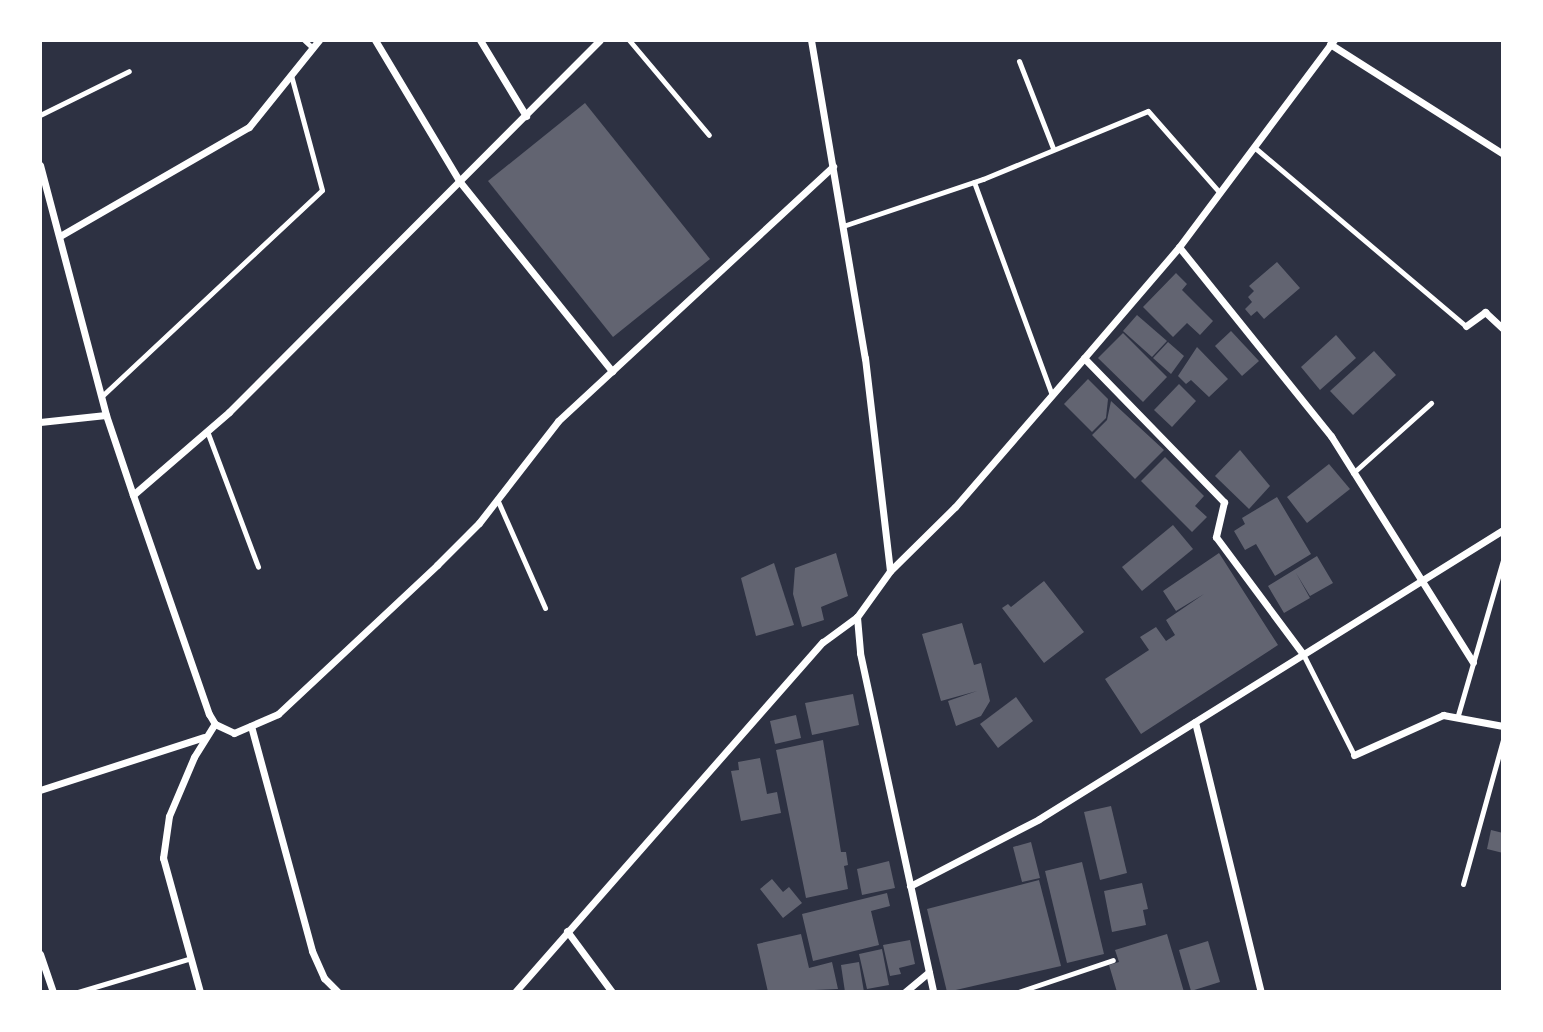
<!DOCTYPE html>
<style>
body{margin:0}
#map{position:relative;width:1543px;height:1032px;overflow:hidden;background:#2d3142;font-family:Figtree,sans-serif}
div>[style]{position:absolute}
.building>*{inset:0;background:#626471}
.service>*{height:5px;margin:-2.5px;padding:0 2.5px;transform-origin:2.5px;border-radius:2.5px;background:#fff}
.minor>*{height:7px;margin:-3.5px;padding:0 3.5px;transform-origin:3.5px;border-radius:3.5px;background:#fff}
span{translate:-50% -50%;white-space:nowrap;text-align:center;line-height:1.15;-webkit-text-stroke:7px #fff;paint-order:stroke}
.frame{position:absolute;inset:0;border:42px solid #fff;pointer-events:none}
</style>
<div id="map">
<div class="building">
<i style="clip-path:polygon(585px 103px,710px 259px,613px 337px,488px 181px)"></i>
<i style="clip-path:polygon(1277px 262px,1300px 288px,1264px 319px,1257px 311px,1251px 316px,1245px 309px,1252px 302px,1248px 297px,1254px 291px,1249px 286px)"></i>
<i style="clip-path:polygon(1176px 273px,1187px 284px,1182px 290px,1213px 321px,1200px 335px,1187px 323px,1173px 337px,1143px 307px)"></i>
<i style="clip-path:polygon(1137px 315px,1167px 341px,1152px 357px,1123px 331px)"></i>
<i style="clip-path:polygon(1231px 331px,1259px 361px,1242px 376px,1215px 346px)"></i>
<i style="clip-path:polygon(1123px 333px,1167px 377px,1143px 402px,1098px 358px)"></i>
<i style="clip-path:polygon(1336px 335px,1356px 358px,1320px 390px,1301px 367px)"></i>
<i style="clip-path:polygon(1168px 342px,1184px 356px,1171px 374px,1153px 358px)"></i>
<i style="clip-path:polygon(1197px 347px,1228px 379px,1209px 397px,1191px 380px,1186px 384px,1178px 376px)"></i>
<i style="clip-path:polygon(1374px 351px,1396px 375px,1353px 415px,1330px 391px)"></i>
<i style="clip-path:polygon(1088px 379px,1108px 399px,1106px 418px,1092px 432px,1064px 404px)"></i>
<i style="clip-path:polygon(1179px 384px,1196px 401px,1172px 427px,1154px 410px)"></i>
<i style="clip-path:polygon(1111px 401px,1164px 450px,1135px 479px,1092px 435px,1107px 420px)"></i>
<i style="clip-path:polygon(1240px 450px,1270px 486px,1249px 509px,1215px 476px)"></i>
<i style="clip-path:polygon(1165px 457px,1204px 496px,1195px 506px,1207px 517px,1192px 532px,1141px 481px)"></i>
<i style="clip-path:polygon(1329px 464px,1350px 489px,1307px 523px,1287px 497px)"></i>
<i style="clip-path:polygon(1277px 497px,1311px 554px,1275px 576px,1256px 544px,1245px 550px,1234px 531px,1245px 524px,1242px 518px)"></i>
<i style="clip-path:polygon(1173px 525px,1193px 549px,1142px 591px,1122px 567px)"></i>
<i style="clip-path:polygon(836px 553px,848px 596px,821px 607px,824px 620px,802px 627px,793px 594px,795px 568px)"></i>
<i style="clip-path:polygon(1219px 553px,1278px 645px,1141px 734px,1105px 679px,1149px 650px,1140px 637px,1156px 627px,1166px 641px,1175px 635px,1166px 620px,1204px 594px,1176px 611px,1163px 591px)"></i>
<i style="clip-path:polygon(1317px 556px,1333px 583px,1310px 596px,1296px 573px,1310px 598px,1284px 613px,1268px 586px)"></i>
<i style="clip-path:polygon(774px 563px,794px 625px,756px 636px,741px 578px)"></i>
<i style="clip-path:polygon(1044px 581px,1084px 632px,1044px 663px,1002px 608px,1008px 604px,1011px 607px)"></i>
<i style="clip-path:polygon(962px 623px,974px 665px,981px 663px,990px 701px,981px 716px,956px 726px,948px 701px,977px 691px,941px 701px,922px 634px)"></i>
<i style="clip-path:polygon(853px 694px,859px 725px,812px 735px,805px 703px)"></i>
<i style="clip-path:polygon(1016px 697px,1033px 721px,998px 748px,980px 724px)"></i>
<i style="clip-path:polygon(796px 715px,801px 738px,775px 744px,770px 721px)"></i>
<i style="clip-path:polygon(823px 740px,841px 852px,846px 852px,848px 865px,844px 866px,848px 889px,806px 898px,776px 750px)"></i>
<i style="clip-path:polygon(760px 758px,767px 794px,777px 792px,781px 813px,741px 821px,731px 771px,739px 770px,738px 762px)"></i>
<i style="clip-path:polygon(1111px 806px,1127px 873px,1100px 880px,1084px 812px)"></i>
<i style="clip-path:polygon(1491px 830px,1503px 833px,1503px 853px,1487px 849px)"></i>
<i style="clip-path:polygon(1031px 842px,1040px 878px,1022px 882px,1013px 847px)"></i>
<i style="clip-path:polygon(889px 861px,895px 888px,862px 895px,857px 869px)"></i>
<i style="clip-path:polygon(1082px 862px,1104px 954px,1067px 963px,1045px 871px)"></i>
<i style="clip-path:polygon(772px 879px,783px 892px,789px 887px,802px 903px,783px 918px,760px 889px)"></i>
<i style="clip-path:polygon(1039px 880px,1061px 966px,947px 992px,927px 909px)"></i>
<i style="clip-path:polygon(1142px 883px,1148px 909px,1143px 910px,1146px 925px,1112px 932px,1104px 891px)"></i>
<i style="clip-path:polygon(887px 893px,890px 906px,871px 911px,879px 945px,813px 961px,802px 914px)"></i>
<i style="clip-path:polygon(801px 934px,809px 968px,832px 962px,838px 989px,768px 992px,757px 944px)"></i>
<i style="clip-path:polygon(1167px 934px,1184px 992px,1117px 992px,1109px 965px,1119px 962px,1115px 950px)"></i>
<i style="clip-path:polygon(910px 940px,915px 964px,899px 968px,901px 974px,890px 976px,883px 945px)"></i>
<i style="clip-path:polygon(1208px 941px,1220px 982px,1191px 991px,1179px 950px)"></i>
<i style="clip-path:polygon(882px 949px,889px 985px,867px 989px,859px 954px)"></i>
<i style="clip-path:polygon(859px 962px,864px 992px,845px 992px,841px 965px)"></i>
</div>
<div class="service">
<i style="left:304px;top:40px;width:12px;rotate:42deg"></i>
<i style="left:629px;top:40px;width:124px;rotate:49.9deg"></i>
<i style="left:1019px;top:61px;width:93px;rotate:68.7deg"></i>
<i style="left:40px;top:115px;width:99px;rotate:-26.3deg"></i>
<i style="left:1254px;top:147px;width:277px;rotate:40.2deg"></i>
<i style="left:974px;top:182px;width:227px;rotate:69.9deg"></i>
<i style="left:843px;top:226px;width:148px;rotate:-18.6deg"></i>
<i style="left:983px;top:179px;width:178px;rotate:-22.4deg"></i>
<i style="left:1148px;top:111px;width:109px;rotate:48.7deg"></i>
<i style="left:102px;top:396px;width:301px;rotate:-43.1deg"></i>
<i style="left:322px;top:190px;width:119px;rotate:-105.1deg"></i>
<i style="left:207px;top:431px;width:145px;rotate:69.4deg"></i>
<i style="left:1353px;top:473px;width:105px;rotate:-41.9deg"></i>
<i style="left:497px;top:499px;width:119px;rotate:66.2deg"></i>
<i style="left:1303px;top:654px;width:113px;rotate:63.2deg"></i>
<i style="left:1458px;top:715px;width:161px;rotate:-73.8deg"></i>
<i style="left:1463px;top:884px;width:149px;rotate:-74.5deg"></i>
<i style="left:78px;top:992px;width:118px;rotate:-16.7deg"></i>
<i style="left:1018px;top:992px;width:100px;rotate:-18.6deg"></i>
</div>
<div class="minor">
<i style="left:375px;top:40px;width:165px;rotate:59.1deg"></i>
<i style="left:460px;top:182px;width:243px;rotate:51.2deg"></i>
<i style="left:480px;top:40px;width:89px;rotate:58.8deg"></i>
<i style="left:811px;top:40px;width:323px;rotate:80.4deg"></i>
<i style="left:865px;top:358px;width:214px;rotate:83.3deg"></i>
<i style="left:1330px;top:44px;width:205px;rotate:32.4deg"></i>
<i style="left:40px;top:165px;width:259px;rotate:75.2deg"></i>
<i style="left:106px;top:415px;width:84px;rotate:71.4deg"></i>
<i style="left:133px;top:495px;width:232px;rotate:70.9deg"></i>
<i style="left:209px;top:714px;width:12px;rotate:59deg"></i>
<i style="left:215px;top:724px;width:21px;rotate:25deg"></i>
<i style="left:234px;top:733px;width:48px;rotate:-23.4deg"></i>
<i style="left:278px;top:714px;width:218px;rotate:-43.1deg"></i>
<i style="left:437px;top:565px;width:59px;rotate:-45deg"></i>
<i style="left:479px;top:523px;width:129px;rotate:-52.2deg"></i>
<i style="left:558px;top:421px;width:375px;rotate:-42.8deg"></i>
<i style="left:60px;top:236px;width:218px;rotate:-30deg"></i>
<i style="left:249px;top:127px;width:112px;rotate:-51.2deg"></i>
<i style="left:1179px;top:247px;width:243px;rotate:51.2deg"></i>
<i style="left:1331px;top:436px;width:267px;rotate:57.9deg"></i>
<i style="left:1466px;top:326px;width:24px;rotate:-36deg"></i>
<i style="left:1485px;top:312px;width:25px;rotate:43deg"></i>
<i style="left:1084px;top:358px;width:201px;rotate:45.8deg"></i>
<i style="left:1224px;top:502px;width:36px;rotate:103deg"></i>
<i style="left:1216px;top:537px;width:146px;rotate:53.4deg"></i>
<i style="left:40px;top:422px;width:66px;rotate:-6.1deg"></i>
<i style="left:133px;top:495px;width:127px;rotate:-40.8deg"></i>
<i style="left:229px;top:412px;width:525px;rotate:-45.08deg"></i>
<i style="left:857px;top:617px;width:36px;rotate:85deg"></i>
<i style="left:860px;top:653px;width:347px;rotate:77.8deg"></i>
<i style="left:1195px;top:722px;width:278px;rotate:76.3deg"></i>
<i style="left:251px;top:726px;width:233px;rotate:74.8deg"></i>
<i style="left:312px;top:951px;width:30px;rotate:66deg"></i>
<i style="left:324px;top:978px;width:20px;rotate:45deg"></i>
<i style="left:1354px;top:755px;width:98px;rotate:-24.2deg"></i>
<i style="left:1443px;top:715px;width:61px;rotate:10.4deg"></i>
<i style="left:40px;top:790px;width:172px;rotate:-17.9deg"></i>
<i style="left:910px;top:886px;width:145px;rotate:-27.4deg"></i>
<i style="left:1039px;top:819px;width:547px;rotate:-31.92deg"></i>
<i style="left:567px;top:931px;width:76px;rotate:53.6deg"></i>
<i style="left:40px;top:954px;width:40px;rotate:71.1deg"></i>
<i style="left:200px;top:992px;width:139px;rotate:-105.4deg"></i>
<i style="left:163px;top:858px;width:42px;rotate:-81.9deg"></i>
<i style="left:169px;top:816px;width:64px;rotate:-67deg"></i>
<i style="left:194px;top:757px;width:39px;rotate:-58deg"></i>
<i style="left:515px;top:992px;width:466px;rotate:-48.7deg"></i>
<i style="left:823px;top:642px;width:42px;rotate:-36.3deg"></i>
<i style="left:857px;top:617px;width:57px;rotate:-54.3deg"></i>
<i style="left:890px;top:571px;width:91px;rotate:-44.6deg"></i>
<i style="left:955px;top:507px;width:197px;rotate:-49.1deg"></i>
<i style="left:1084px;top:358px;width:146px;rotate:-49.4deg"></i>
<i style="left:1179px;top:247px;width:259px;rotate:-53.2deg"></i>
<i style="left:905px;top:992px;width:31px;rotate:-40deg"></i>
</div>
<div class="frame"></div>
</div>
